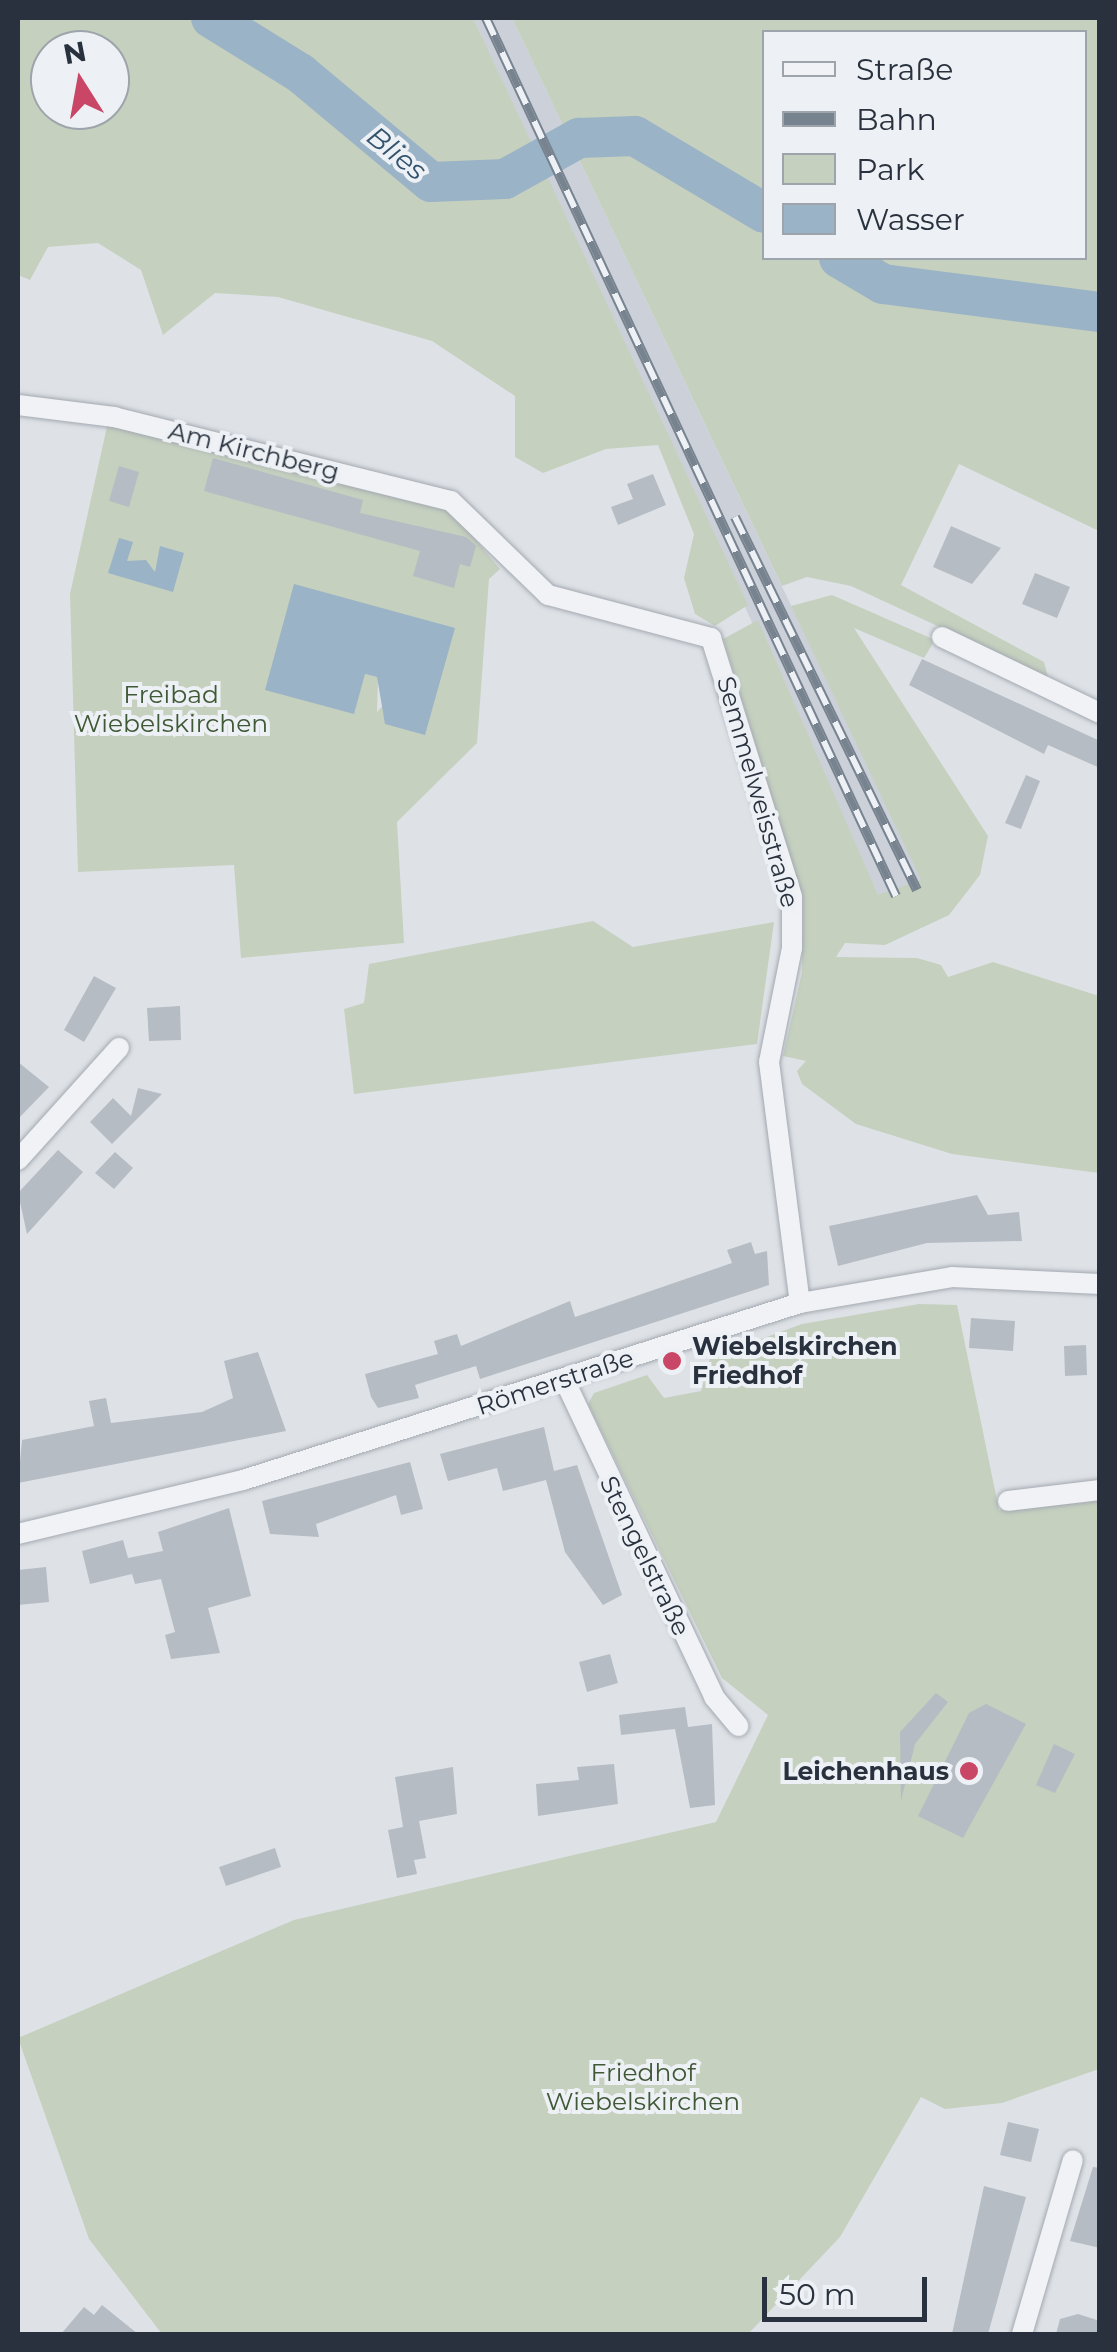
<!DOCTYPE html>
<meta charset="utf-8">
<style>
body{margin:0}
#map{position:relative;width:1117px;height:2352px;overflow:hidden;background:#dee2e7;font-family:Montserrat,sans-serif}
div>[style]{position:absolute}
.built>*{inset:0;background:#ccd1d9}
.green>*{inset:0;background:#c5d0bf}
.water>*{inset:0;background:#9ab3c6}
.river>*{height:40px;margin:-20px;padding:0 20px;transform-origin:20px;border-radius:20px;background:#9ab3c6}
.building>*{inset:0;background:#b5bcc3}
.roads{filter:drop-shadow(0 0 2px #a4a9b1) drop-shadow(0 0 2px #a4a9b1)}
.street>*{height:20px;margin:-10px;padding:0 10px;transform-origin:10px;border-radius:10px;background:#f0f2f5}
.rail>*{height:10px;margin-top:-5px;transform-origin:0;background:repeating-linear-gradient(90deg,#edf1f5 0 19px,#788390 0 38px);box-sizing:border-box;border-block:2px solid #788390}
.dots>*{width:28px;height:28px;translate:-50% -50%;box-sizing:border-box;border:5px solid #edf1f5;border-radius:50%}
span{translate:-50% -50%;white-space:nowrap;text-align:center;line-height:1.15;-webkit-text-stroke:8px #edf1f5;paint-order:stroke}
.street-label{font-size:25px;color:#28313d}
.park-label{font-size:25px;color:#3f5835}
.poi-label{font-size:25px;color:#28313d;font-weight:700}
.left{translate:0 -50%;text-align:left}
.right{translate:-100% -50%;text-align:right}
.water-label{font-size:28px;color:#33546f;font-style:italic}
.frame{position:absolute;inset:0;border:20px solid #28313d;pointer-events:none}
.legend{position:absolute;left:762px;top:30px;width:325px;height:230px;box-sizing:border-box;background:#edf1f5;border:2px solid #9ea4ab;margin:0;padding:12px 18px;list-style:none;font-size:30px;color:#28313d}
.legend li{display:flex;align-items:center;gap:20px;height:50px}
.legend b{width:50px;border:2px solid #9ea4ab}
.north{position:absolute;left:30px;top:30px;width:100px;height:100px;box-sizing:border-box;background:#edf1f5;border:2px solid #9ea4ab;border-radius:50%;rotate:349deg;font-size:28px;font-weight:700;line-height:40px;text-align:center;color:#28313d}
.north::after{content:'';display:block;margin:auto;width:35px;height:45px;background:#c94666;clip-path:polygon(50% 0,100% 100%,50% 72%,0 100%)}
.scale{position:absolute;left:762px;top:2277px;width:165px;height:45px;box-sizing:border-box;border:5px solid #28313d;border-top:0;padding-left:12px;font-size:30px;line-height:35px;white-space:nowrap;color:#28313d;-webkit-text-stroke:8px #edf1f5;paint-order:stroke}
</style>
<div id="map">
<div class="built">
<i style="clip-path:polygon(473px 18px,512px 18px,922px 881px,904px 892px,878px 895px)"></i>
</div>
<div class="green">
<i style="clip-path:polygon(evenodd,18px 18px,473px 18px,748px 605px,715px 626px,695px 614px,684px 578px,694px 534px,658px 445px,606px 449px,543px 473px,515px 457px,515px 396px,432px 341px,278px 297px,215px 293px,163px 335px,141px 270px,98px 243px,48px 247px,30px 280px,18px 275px,18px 18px,50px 50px,110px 50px,110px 110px,50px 110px,50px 50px)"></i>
<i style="clip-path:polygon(evenodd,512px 18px,1099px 18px,1099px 531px,959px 464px,901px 585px,1044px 662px,1048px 677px,851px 586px,807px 577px,782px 586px,512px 18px,764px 32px,1084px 32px,1084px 258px,764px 258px,764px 32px)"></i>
<i style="clip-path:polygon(evenodd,108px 422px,447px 506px,500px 569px,489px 579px,477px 743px,397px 822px,404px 943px,241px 958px,234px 865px,78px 872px,70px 594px,108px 422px,455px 628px,377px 712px,378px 677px,365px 674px,455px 628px)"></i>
<i style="clip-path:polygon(832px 595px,935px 640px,924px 658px,854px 628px,988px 836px,980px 875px,949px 915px,885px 945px,845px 943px,836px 957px,917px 958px,941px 965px,948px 977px,993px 962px,1099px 996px,1099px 1173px,952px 1154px,856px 1124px,802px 1084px,797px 1071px,806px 1061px,783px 1056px,802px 972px,803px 898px,723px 639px,758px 620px,878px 895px,921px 880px,791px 606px)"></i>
<i style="clip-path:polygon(593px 921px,633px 947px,774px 922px,757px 1044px,354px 1094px,344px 1009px,364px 1003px,369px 964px)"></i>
<i style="clip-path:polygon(919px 1304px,957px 1305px,999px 1510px,1099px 1500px,1099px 2069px,1002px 2103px,945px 2109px,921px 2097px,840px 2237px,748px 2334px,162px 2334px,89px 2239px,18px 2038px,294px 1920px,716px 1822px,768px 1715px,722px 1678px,588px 1404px,594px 1393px,647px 1375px,664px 1398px,701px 1391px,710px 1358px,802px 1324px)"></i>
</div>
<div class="water">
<i style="clip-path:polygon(119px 538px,133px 542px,127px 561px,146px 560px,155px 572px,160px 546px,184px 553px,173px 592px,108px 573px)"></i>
<i style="clip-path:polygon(294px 584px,455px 628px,425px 735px,385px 724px,377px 677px,365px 674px,354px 714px,265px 690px)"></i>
</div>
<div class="river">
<i style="left:211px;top:18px;width:105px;rotate:31.7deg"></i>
<i style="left:300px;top:73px;width:170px;rotate:39.8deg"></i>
<i style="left:431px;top:182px;width:74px;rotate:-2.3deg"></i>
<i style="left:505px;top:179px;width:85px;rotate:-29deg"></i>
<i style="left:579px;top:138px;width:56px;rotate:-2deg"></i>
<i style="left:635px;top:136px;width:150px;rotate:30.8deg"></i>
<i style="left:839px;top:258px;width:51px;rotate:30.6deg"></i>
<i style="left:883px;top:284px;width:219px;rotate:7.4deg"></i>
</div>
<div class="building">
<i style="clip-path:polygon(213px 458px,363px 500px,360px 513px,466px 537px,476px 546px,470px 567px,460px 564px,454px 588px,413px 576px,420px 551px,204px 491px)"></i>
<i style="clip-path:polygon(119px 466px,139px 472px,129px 507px,109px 501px)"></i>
<i style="clip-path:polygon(653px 474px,666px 505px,618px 525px,611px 507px,633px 499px,627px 484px)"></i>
<i style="clip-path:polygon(951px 526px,1001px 548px,972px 584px,933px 567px)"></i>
<i style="clip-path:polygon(1035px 573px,1070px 587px,1057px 618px,1022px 604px)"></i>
<i style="clip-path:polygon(922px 659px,1100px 741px,1100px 768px,1048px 745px,1044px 754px,909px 685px)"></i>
<i style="clip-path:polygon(1026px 775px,1040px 781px,1021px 829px,1005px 823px)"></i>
<i style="clip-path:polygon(94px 976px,116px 988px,84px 1042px,64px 1030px)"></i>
<i style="clip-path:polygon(180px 1006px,181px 1040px,149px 1041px,147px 1008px)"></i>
<i style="clip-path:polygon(18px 1062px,49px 1087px,18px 1119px)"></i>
<i style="clip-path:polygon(138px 1088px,162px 1094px,112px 1144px,90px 1122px,113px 1098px,131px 1116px)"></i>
<i style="clip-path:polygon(58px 1150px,83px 1172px,27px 1234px,18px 1193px)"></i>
<i style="clip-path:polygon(115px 1152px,133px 1168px,114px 1189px,95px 1173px)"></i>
<i style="clip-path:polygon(977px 1195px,988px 1215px,1019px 1212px,1022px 1241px,927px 1243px,838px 1266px,829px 1226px)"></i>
<i style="clip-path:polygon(751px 1242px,755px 1254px,767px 1251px,769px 1285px,480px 1379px,476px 1366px,415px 1385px,419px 1398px,378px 1408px,371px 1397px,365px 1374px,438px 1354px,434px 1341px,457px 1334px,461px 1346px,570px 1301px,575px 1317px,732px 1263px,727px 1250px)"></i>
<i style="clip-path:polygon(971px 1318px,1015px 1321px,1013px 1351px,969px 1348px)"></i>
<i style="clip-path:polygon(1086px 1345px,1087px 1375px,1065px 1376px,1064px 1346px)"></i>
<i style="clip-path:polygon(258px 1352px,286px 1431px,18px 1483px,22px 1440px,94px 1426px,89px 1401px,106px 1398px,111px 1423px,202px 1412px,233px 1398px,224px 1361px)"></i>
<i style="clip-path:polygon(544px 1427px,554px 1471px,577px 1465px,622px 1595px,603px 1605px,565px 1552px,546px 1480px,503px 1491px,497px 1468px,448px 1481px,440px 1454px)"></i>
<i style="clip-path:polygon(410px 1462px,423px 1509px,401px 1515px,396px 1495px,316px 1524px,319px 1537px,270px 1534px,262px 1501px)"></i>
<i style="clip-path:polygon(229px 1508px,251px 1596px,208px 1608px,220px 1653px,171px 1659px,165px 1635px,175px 1632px,161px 1579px,135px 1584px,132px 1574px,90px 1584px,82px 1551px,123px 1540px,128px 1558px,163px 1551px,158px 1532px)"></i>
<i style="clip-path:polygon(46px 1567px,49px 1602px,18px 1605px,18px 1570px)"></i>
<i style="clip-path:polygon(610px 1654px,618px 1683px,587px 1692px,579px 1662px)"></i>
<i style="clip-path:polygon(936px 1693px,948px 1702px,915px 1744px,901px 1801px,900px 1732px)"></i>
<i style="clip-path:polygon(986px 1704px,1026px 1724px,963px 1838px,918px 1816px,969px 1713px)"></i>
<i style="clip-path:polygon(685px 1707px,688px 1727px,712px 1724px,715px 1805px,690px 1808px,675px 1729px,621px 1735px,619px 1715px)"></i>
<i style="clip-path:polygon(1054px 1744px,1075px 1754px,1055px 1793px,1036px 1785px)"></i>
<i style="clip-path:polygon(614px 1764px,618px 1804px,538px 1816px,536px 1784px,579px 1780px,577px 1767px)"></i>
<i style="clip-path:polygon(453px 1767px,457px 1814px,419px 1821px,426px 1858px,414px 1860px,417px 1874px,397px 1878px,388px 1830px,403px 1827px,395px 1777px)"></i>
<i style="clip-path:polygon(275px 1848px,281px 1867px,226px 1886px,219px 1867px)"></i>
<i style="clip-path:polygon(1008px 2122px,1039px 2129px,1031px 2162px,1000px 2155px)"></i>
<i style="clip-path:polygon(1093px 2167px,1100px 2168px,1100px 2248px,1070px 2241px)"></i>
<i style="clip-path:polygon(984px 2186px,1026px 2197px,988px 2334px,952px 2334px)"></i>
<i style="clip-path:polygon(102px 2305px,138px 2334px,61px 2334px,84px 2307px,94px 2315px)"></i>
<i style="clip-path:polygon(1078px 2314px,1100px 2321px,1100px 2334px,1056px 2334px,1060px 2319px)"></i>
</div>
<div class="roads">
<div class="street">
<i style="left:18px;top:405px;width:97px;rotate:7.1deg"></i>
<i style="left:114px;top:417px;width:347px;rotate:14deg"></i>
<i style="left:451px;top:501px;width:135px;rotate:44.1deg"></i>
<i style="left:548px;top:595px;width:169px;rotate:14.8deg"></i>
<i style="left:711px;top:638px;width:271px;rotate:72.6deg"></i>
<i style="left:792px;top:897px;width:51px;rotate:90deg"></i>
<i style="left:792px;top:948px;width:116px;rotate:101.4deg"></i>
<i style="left:769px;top:1062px;width:243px;rotate:82.7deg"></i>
<i style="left:942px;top:637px;width:175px;rotate:25.7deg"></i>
<i style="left:18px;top:1160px;width:151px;rotate:-48deg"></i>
<i style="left:564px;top:1379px;width:352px;rotate:64.7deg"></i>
<i style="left:714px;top:1697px;width:38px;rotate:50deg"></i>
<i style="left:1008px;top:1501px;width:93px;rotate:-6.8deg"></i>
<i style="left:18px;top:1534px;width:231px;rotate:-13.5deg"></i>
<i style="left:243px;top:1480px;width:584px;rotate:-17.63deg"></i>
<i style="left:800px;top:1303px;width:154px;rotate:-9.7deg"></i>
<i style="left:952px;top:1277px;width:148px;rotate:2.7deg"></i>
<i style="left:1022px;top:2334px;width:181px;rotate:-73.7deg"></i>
</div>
</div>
<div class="rail">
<i style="left:486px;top:18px;width:969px;rotate:64.97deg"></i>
<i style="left:735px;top:517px;width:415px;rotate:64deg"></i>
</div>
<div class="dots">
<i style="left:672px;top:1361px;background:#c94666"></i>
<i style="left:969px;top:1771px;background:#c94666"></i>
</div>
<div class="street-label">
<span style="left:254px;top:451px;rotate:14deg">Am Kirchberg</span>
<span style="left:758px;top:792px;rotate:74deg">Semmelweisstraße</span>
<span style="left:555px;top:1382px;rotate:-18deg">Römerstraße</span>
<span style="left:645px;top:1556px;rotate:64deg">Stengelstraße</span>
</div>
<div class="park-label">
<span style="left:171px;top:709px">Freibad<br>Wiebelskirchen</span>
<span style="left:643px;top:2087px">Friedhof<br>Wiebelskirchen</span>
</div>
<div class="poi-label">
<span class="left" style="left:692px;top:1361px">Wiebelskirchen<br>Friedhof</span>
<span class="right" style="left:949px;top:1771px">Leichenhaus</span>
</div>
<div class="water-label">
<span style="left:397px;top:153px;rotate:39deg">Blies</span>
</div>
<div class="frame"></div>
<ul class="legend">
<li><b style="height:12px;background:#f0f2f5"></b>Straße</li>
<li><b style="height:12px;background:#788390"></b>Bahn</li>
<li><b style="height:28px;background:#c5d0bf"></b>Park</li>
<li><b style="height:28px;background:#9ab3c6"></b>Wasser</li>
</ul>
<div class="north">N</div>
<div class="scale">50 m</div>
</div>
